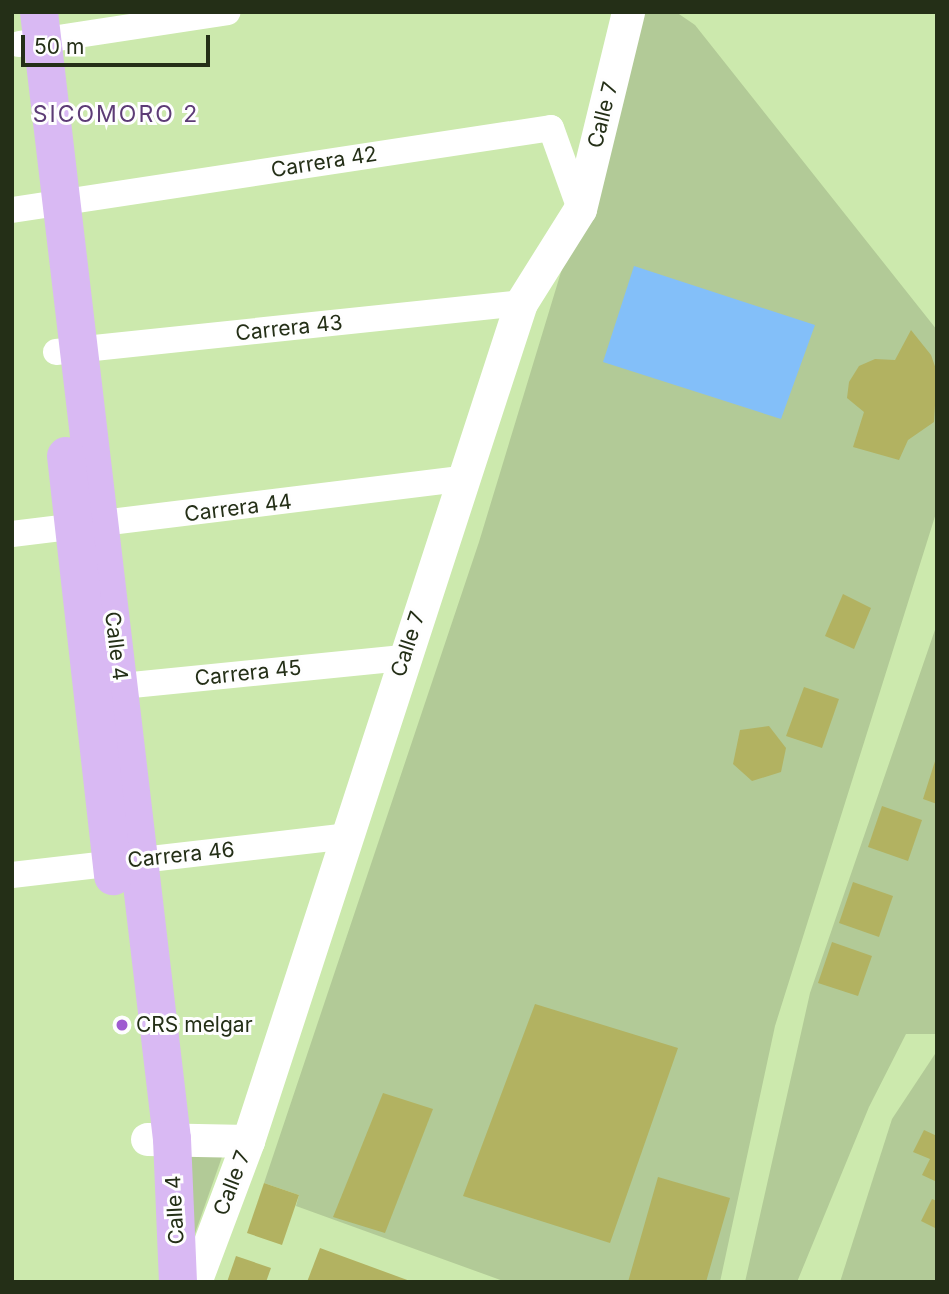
<!DOCTYPE html>
<style>
body{margin:0}
#map{position:relative;width:949px;height:1294px;overflow:hidden;background:#cce9ad;font-family:Inter,sans-serif}
div>[style]{position:absolute}
.green>*{inset:0;background:#b2ca97}
.water>*{inset:0;background:#83bff9}
.building>*{inset:0;background:#b2b261}
.minor>*{height:26px;margin:-13px;padding:0 13px;transform-origin:13px;border-radius:13px;background:#fff}
.tertiary>*{height:33px;margin:-16.5px;padding:0 16.5px;transform-origin:16.5px;border-radius:16.5px;background:#fff}
.primary>*{height:38px;margin:-19px;padding:0 19px;transform-origin:19px;border-radius:19px;background:#d9b9f3}
.dots>*{width:19px;height:19px;translate:-50% -50%;box-sizing:border-box;border:4px solid #fefefe;border-radius:50%}
span{translate:-50% -50%;white-space:nowrap;text-align:center;line-height:1.15;-webkit-text-stroke:6px #fefefe;paint-order:stroke}
.street-label{font-size:21px;color:#242f17}
.poi-label{font-size:21px;color:#242f17}
.left{translate:0 -50%;text-align:left}
.neighbourhood-label{font-size:23px;color:#5d3c76;letter-spacing:2px}
.frame{position:absolute;inset:0;border:14px solid #242f17;pointer-events:none}
.scale{position:absolute;left:21px;top:35px;width:189px;height:32px;box-sizing:border-box;border:4px solid #242f17;border-top:0;padding-left:9px;font-size:21px;line-height:24px;white-space:nowrap;color:#242f17;-webkit-text-stroke:5px #fefefe;paint-order:stroke}
</style>
<div id="map">
<div class="green">
<i style="clip-path:polygon(640px 12px,676px 12px,695px 25px,937px 330px,937px 510px,775px 1026px,720px 1282px,506px 1282px,296px 1206px,299px 1195px,264px 1183px,479px 542px)"></i>
<i style="clip-path:polygon(937px 624px,937px 1034px,906px 1034px,869px 1107px,797px 1282px,745px 1282px,810px 993px)"></i>
<i style="clip-path:polygon(935px 1054px,937px 1282px,840px 1282px,892px 1119px)"></i>
<i style="clip-path:polygon(178px 1152px,223px 1154px,193px 1239px)"></i>
</div>
<div class="water">
<i style="clip-path:polygon(634px 266px,815px 325px,781px 419px,603px 362px)"></i>
</div>
<div class="building">
<i style="clip-path:polygon(911px 330px,931px 355px,937px 372px,934px 422px,908px 440px,899px 460px,853px 447px,864px 412px,847px 398px,849px 382px,859px 366px,875px 359px,895px 360px)"></i>
<i style="clip-path:polygon(843px 594px,871px 608px,854px 649px,825px 636px)"></i>
<i style="clip-path:polygon(804px 687px,839px 699px,822px 748px,786px 736px)"></i>
<i style="clip-path:polygon(769px 726px,786px 748px,781px 772px,752px 781px,733px 764px,740px 730px)"></i>
<i style="clip-path:polygon(936px 758px,937px 758px,937px 804px,923px 799px)"></i>
<i style="clip-path:polygon(882px 806px,922px 820px,908px 861px,868px 847px)"></i>
<i style="clip-path:polygon(853px 882px,893px 896px,879px 937px,839px 923px)"></i>
<i style="clip-path:polygon(832px 942px,872px 956px,858px 996px,818px 983px)"></i>
<i style="clip-path:polygon(535px 1004px,678px 1048px,610px 1243px,463px 1196px)"></i>
<i style="clip-path:polygon(383px 1093px,433px 1109px,385px 1233px,333px 1217px)"></i>
<i style="clip-path:polygon(924px 1130px,937px 1136px,937px 1182px,922px 1175px,930px 1159px,913px 1152px)"></i>
<i style="clip-path:polygon(658px 1177px,730px 1198px,706px 1282px,628px 1282px)"></i>
<i style="clip-path:polygon(264px 1183px,299px 1195px,282px 1245px,247px 1233px)"></i>
<i style="clip-path:polygon(932px 1199px,937px 1201px,937px 1229px,921px 1221px)"></i>
<i style="clip-path:polygon(320px 1248px,410px 1281px,410px 1282px,307px 1282px)"></i>
<i style="clip-path:polygon(236px 1256px,271px 1268px,266px 1282px,227px 1282px)"></i>
</div>
<div class="minor">
<i style="left:19px;top:44px;width:211px;rotate:-8.7deg"></i>
<i style="left:12px;top:210px;width:545px;rotate:-8.65deg"></i>
<i style="left:551px;top:128px;width:86px;rotate:70.3deg"></i>
<i style="left:56px;top:352px;width:468px;rotate:-6deg"></i>
<i style="left:12px;top:534px;width:454px;rotate:-7deg"></i>
<i style="left:102px;top:688px;width:302px;rotate:-5.7deg"></i>
<i style="left:12px;top:875px;width:339px;rotate:-6.6deg"></i>
</div>
<div class="tertiary">
<i style="left:147px;top:1139px;width:101px;rotate:1.1deg"></i>
<i style="left:195px;top:1282px;width:151px;rotate:-69.4deg"></i>
<i style="left:248px;top:1141px;width:881px;rotate:-71.96deg"></i>
<i style="left:521px;top:303px;width:111px;rotate:-57.9deg"></i>
<i style="left:580px;top:209px;width:203px;rotate:-76.3deg"></i>
</div>
<div class="primary">
<i style="left:39px;top:12px;width:1135px;rotate:83.27deg"></i>
<i style="left:172px;top:1139px;width:143px;rotate:87.6deg"></i>
<i style="left:66px;top:456px;width:423px;rotate:83.6deg"></i>
</div>
<div class="dots">
<i style="left:122px;top:1025px;background:#9f5bd0"></i>
</div>
<div class="street-label">
<span style="left:603px;top:115px;rotate:-76deg">Calle 7</span>
<span style="left:324px;top:162px;rotate:-9deg">Carrera 42</span>
<span style="left:289px;top:328px;rotate:-6deg">Carrera 43</span>
<span style="left:238px;top:508px;rotate:-7deg">Carrera 44</span>
<span style="left:408px;top:644px;rotate:-72deg">Calle 7</span>
<span style="left:116px;top:646px;rotate:83deg">Calle 4</span>
<span style="left:248px;top:673px;rotate:-6deg">Carrera 45</span>
<span style="left:181px;top:855px;rotate:-6deg">Carrera 46</span>
<span style="left:232px;top:1183px;rotate:-69deg">Calle 7</span>
<span style="left:175px;top:1210px;rotate:-93deg">Calle 4</span>
</div>
<div class="poi-label">
<span class="left" style="left:136px;top:1025px">CRS melgar</span>
</div>
<div class="neighbourhood-label">
<span style="left:116px;top:114px">SICOMORO 2</span>
</div>
<div class="frame"></div>
<div class="scale">50 m</div>
</div>
